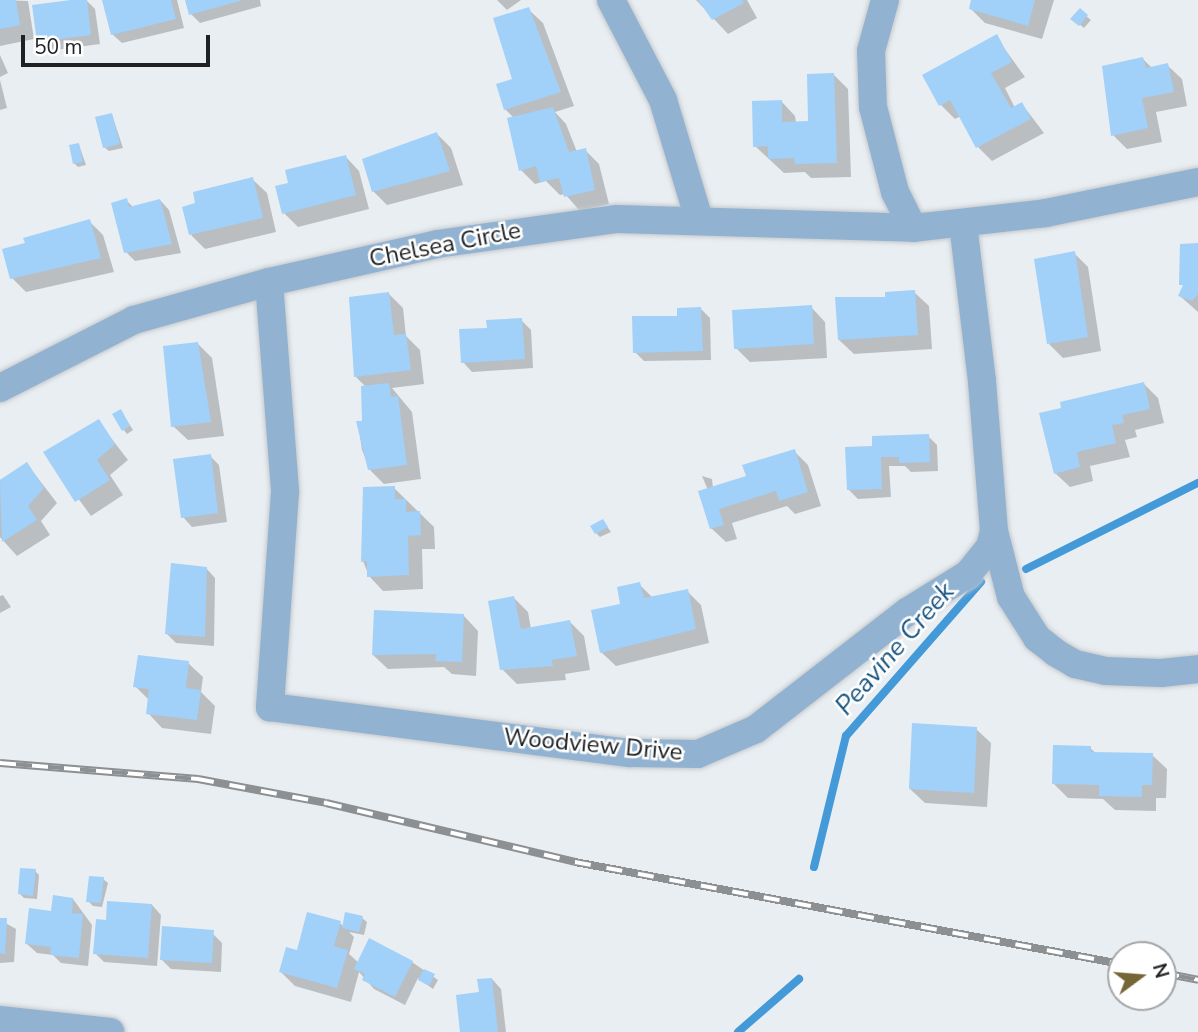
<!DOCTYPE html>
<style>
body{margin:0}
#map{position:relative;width:1198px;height:1032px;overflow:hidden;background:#e9eef2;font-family:"Nunito Sans",sans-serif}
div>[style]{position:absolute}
.shadow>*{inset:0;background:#0003}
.stream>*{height:8px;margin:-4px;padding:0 4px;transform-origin:4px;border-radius:4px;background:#4499d9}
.building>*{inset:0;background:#a1d0f9}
.roads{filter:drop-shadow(0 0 2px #c5c9cd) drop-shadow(0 0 2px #c5c9cd)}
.minor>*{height:28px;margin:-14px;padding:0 14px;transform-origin:14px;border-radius:14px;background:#91b3d1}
.rail>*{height:8px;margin-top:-4px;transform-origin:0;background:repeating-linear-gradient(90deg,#fff 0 16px,#8c9092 0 32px);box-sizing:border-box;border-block:2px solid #8c9092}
span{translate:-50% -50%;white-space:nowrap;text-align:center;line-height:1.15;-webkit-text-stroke:5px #fff;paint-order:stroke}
.street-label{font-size:24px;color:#1f2122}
.water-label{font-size:26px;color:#17547f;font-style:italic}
.north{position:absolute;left:1107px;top:941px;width:70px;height:70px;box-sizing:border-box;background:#fff;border:2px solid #a5a6a7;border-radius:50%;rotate:74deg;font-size:19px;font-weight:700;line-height:28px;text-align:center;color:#1f2122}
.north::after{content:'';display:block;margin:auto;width:24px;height:32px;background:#756735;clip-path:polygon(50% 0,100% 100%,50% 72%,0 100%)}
.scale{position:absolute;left:21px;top:35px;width:189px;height:32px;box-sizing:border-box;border:4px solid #1f2122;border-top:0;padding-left:9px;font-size:21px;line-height:24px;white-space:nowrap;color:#1f2122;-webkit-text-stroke:5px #fff;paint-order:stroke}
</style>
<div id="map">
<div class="shadow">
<i style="clip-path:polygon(0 0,28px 1px,34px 39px,0 46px)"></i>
<i style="clip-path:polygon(86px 0,95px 9px,100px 44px,48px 51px,38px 41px)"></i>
<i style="clip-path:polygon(109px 0,177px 0,184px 28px,122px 43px,112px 34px)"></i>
<i style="clip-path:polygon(187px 0,260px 0,261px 6px,200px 23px,191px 14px)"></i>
<i style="clip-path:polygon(497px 0,521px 0,507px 10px)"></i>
<i style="clip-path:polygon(696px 0,747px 0,757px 18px,728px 34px)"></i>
<i style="clip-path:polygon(973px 0,1054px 0,1042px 39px,985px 23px,971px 9px)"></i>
<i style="clip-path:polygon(528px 9px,543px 23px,574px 106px,555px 112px,566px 124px,577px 152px,585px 150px,599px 164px,609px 204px,580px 211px,565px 194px,560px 195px,546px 181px,535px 184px,521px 170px,514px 118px,505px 109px)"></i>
<i style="clip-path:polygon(1080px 11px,1091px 20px,1084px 28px,1073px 19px)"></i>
<i style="clip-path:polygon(996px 37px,1025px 77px,1005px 88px,1015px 108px,1022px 104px,1044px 133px,992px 161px,978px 147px,961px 116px,955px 119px,940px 104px)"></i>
<i style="clip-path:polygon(0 55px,8px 73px,0 77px)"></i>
<i style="clip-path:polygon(1143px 59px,1152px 68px,1167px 65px,1182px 79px,1187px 106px,1156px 112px,1162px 142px,1127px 149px,1113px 135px)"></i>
<i style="clip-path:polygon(834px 75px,848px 89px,851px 177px,811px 178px,805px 172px,784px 173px,755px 146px,781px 101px,795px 116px,796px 123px,810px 123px)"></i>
<i style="clip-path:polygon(0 80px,7px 108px,0 110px)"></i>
<i style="clip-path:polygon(112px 115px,123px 148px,109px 151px,104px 147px)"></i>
<i style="clip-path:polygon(437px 134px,451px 148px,463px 185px,387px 205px,373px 191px)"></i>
<i style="clip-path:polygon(79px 145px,86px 165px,78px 167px,74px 163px)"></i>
<i style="clip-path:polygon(345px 156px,359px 171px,369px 209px,298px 227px,284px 213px,290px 184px)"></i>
<i style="clip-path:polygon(252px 179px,267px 193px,276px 232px,205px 249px,191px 235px)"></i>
<i style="clip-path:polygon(126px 200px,133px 207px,160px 200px,169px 210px,181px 253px,135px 261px,126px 252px)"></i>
<i style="clip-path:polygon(89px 221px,103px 235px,114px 272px,26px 292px,12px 278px,27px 244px)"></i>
<i style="clip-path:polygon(1198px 245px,1198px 312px,1180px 296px)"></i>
<i style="clip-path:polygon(1074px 253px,1088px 267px,1101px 351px,1063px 358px,1049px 344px)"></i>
<i style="clip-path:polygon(914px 292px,929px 306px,932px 349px,854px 354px,839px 340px,887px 299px)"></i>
<i style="clip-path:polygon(388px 293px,403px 308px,406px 336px,420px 350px,424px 384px,392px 388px,412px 412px,421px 479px,384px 484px,370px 470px,362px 450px,358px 423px,364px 422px,366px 387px,356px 377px)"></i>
<i style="clip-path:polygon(811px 307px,825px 322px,827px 358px,750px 362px,736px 348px)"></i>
<i style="clip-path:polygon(701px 309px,710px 318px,711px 360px,644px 361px,635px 352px,679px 317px)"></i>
<i style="clip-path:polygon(521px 320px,531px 330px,533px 368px,472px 372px,463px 362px,489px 329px)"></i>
<i style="clip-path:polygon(198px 344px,212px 358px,224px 436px,188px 440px,173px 426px)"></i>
<i style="clip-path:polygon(1144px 384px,1158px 398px,1164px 423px,1135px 430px,1137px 437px,1125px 440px,1130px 457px,1090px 466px,1093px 481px,1070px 487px,1055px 473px)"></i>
<i style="clip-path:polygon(121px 411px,133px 430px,127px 434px,123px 429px)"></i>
<i style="clip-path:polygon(98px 421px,128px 460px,110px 475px,123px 495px,91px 516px,45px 453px)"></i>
<i style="clip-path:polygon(928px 436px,937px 445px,938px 471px,911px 472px,905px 466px,889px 466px,891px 497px,858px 499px,848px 489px,874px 448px)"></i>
<i style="clip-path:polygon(794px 451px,808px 465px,821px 506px,795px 514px,787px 506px,732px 523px,737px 539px,726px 542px,711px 528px,708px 490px,702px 476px,712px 479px,713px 488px,748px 478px)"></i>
<i style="clip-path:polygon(210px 456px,219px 465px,227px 522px,192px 527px,183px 517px)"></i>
<i style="clip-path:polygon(27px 464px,57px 503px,41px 521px,50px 535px,17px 556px,0 537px,0 480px)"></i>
<i style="clip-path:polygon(394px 488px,434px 527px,435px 549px,422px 549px,423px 589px,383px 591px,369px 576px,363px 561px,362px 526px)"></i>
<i style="clip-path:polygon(603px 521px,611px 532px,600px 537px,596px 533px)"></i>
<i style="clip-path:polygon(206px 568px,215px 578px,214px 646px,176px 643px,166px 633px)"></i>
<i style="clip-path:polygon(639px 584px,653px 598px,687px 591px,701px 605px,709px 643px,616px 666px,601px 652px,622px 605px)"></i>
<i style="clip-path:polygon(3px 595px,11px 607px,0 613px,0 596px)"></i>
<i style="clip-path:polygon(514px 598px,528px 612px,531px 629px,570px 622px,584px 636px,590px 670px,565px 674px,566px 680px,517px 684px,502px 669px)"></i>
<i style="clip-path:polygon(464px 616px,478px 631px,476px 676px,452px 674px,444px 667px,388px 669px,373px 655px)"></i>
<i style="clip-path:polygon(188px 663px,203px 677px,201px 692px,215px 706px,211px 734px,162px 728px,148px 713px,149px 700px,135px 686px)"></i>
<i style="clip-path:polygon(976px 729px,991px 743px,987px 807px,925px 803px,910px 789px)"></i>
<i style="clip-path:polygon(1090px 748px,1097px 754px,1152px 755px,1167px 769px,1166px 798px,1156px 798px,1156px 811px,1115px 810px,1103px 799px,1068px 798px,1054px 784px)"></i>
<i style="clip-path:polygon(35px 871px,39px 875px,37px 899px,24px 898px,20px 894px)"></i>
<i style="clip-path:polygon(103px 879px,108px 883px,102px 907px,93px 906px,88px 901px)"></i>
<i style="clip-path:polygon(73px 899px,92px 925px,88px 966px,61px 963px,53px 955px,37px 953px,27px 944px,53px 913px)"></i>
<i style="clip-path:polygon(152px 905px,161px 915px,157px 966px,104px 962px,95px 953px,108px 922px)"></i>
<i style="clip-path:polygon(362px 918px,367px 922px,364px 935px,349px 932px,354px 937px,349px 954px,359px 963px,412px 962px,438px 980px,433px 989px,418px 978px,405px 1005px,374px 989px,359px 972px,351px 1002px,295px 986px,281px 972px,298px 952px,340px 923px,344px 927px)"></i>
<i style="clip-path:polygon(0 920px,16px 929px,14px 962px,0 963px)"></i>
<i style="clip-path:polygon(213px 934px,222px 943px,221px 972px,171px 969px,161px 959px)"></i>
<i style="clip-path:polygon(492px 979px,501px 989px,506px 1032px,461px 1032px)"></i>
</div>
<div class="stream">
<i style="left:1026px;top:569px;width:192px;rotate:-26.6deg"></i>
<i style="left:814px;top:867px;width:135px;rotate:-76.3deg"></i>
<i style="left:846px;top:736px;width:205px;rotate:-48.8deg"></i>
<i style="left:738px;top:1032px;width:81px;rotate:-41deg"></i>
</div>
<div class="building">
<i style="clip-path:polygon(0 0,16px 0,20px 25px,0 29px)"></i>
<i style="clip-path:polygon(71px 0,87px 0,91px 35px,37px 42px,32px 5px)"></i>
<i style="clip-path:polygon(102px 0,171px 0,176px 19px,111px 35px)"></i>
<i style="clip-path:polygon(185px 0,240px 0,240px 1px,189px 15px)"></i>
<i style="clip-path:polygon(698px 0,742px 0,744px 3px,712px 20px)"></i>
<i style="clip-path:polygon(971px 0,1035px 0,1028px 26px,969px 9px)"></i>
<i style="clip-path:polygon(529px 7px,561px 92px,504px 110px,496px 84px,512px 79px,493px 18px)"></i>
<i style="clip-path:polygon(1080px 8px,1088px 15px,1079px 26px,1070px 19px)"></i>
<i style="clip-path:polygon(997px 34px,1012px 62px,991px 73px,1011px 108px,1022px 102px,1031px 119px,976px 148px,950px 100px,939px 106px,922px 75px)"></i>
<i style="clip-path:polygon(1143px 57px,1146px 68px,1168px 63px,1174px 92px,1142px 98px,1148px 128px,1111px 136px,1102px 66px)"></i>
<i style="clip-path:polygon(834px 73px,837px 163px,795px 164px,794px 158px,768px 159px,768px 146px,753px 147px,752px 101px,782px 100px,782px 122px,808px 121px,807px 74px)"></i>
<i style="clip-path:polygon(553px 107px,569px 152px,586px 148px,595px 190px,564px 197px,559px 178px,540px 182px,536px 166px,519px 171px,507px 118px)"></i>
<i style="clip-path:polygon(112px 113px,120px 144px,103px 148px,95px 117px)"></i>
<i style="clip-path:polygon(437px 132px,450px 171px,372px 192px,362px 159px)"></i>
<i style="clip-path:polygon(79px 143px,83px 162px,73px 164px,69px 145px)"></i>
<i style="clip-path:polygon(346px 155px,356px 195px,282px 214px,275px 186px,288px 183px,285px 170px)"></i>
<i style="clip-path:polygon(253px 177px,263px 218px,189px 235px,182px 207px,195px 203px,193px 192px)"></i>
<i style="clip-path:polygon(127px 198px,129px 207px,160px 199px,172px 244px,124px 253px,111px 203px)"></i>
<i style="clip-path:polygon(90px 219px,101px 258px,10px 279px,2px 249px,25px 243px,23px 238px)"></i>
<i style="clip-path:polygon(1198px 243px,1198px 294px,1192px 301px,1178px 296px,1183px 285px,1179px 285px,1180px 244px)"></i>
<i style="clip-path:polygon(1075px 251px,1088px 337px,1047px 344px,1034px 259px)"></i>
<i style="clip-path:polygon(915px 290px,918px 335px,838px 340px,835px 297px,885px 297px,885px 292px)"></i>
<i style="clip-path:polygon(389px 292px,394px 335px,406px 334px,411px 370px,354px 377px,349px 297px)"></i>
<i style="clip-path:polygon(812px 305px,814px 344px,734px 349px,732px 310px)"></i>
<i style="clip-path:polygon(701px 307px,703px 351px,633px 353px,632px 316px,677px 316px,677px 308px)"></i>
<i style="clip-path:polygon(522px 318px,525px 359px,461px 363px,459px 329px,487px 328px,486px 320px)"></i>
<i style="clip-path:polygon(198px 342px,211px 422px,171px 427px,163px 346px)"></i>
<i style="clip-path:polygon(1144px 382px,1150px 409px,1122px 415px,1124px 423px,1112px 425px,1116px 443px,1077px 452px,1080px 467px,1054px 474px,1039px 413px,1061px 408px,1060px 402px)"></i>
<i style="clip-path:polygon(389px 383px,391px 397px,398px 396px,407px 465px,368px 470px,356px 421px,362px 421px,361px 386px)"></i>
<i style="clip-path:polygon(121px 409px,130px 426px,122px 431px,112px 414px)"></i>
<i style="clip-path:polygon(99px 419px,115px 444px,97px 460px,110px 480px,75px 502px,43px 452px)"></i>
<i style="clip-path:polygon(929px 434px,930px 462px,899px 463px,899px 457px,881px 457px,882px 489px,847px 490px,845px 447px,872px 446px,872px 436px)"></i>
<i style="clip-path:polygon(795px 449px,808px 492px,779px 501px,776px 491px,719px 509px,724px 525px,710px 529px,698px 491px,746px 476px,742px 465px)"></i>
<i style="clip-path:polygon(211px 454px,218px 513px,181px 518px,173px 459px)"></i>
<i style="clip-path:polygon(27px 462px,44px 488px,28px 506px,37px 520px,2px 542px,0 480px)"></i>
<i style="clip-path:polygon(395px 486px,395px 499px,406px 499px,406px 512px,420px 511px,421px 535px,408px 536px,409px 575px,367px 577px,367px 561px,361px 562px,363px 487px)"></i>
<i style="clip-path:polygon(603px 519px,608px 527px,595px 534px,590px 526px)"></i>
<i style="clip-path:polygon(171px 563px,207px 567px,205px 637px,165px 634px)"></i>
<i style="clip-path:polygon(640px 582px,644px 598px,688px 589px,696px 629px,600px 653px,591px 610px,620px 604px,617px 587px)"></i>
<i style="clip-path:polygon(514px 596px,521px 629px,570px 620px,577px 656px,552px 660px,553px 666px,500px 670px,488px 601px)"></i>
<i style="clip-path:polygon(374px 610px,464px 614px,462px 662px,435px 661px,436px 654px,372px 655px)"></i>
<i style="clip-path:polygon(138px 655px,189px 661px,186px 688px,201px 690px,197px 720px,146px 714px,149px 689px,133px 687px)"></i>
<i style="clip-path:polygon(912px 723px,977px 727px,974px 793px,909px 789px)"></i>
<i style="clip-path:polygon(1053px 745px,1091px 746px,1091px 752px,1153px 753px,1152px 785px,1142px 785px,1142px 797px,1099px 796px,1099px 785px,1052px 784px)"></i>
<i style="clip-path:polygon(20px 868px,36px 869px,33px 896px,18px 894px)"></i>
<i style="clip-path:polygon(89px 876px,104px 877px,101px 903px,86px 902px)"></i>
<i style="clip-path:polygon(53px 895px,73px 898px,72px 913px,83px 914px,79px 958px,50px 955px,51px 947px,25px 944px,29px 908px,51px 911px)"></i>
<i style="clip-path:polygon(107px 901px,152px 904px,148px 958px,93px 954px,96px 919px,106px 920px)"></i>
<i style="clip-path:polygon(307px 912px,341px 921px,334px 946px,348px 950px,337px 988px,279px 972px,286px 947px,297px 950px)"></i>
<i style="clip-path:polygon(345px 912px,363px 916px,359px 932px,342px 928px)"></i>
<i style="clip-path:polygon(0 918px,7px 918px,5px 954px,0 953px)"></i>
<i style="clip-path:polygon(162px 926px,214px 930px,212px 963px,160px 960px)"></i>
<i style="clip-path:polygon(369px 938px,413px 961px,395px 997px,362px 980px,365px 974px,354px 969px)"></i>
<i style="clip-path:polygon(424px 969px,435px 974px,429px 986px,418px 980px)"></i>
<i style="clip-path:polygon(492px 978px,498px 1032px,460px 1032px,456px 995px,479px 992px,477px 979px)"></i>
</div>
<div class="roads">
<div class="minor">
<i style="left:611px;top:0;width:113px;rotate:62.5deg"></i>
<i style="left:663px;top:100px;width:124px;rotate:73.2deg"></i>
<i style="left:885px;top:0;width:53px;rotate:105.4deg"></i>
<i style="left:871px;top:51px;width:56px;rotate:88deg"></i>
<i style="left:873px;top:107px;width:88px;rotate:75.5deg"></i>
<i style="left:895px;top:192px;width:40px;rotate:63.4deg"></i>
<i style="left:269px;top:282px;width:211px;rotate:85.6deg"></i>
<i style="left:285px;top:492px;width:216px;rotate:94deg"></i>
<i style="left:270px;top:707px;width:364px;rotate:7.3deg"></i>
<i style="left:631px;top:753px;width:67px;rotate:0.9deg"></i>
<i style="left:698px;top:754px;width:63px;rotate:-23.3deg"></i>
<i style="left:756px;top:729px;width:191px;rotate:-37.8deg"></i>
<i style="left:907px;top:612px;width:72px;rotate:-31.9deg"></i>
<i style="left:968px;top:574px;width:35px;rotate:-51deg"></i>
<i style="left:990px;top:547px;width:16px;rotate:-76deg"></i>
<i style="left:994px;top:531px;width:150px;rotate:-94.6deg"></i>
<i style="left:982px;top:381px;width:158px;rotate:-96.9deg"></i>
<i style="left:0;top:388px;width:150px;rotate:-26.9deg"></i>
<i style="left:134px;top:320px;width:140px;rotate:-15.7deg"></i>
<i style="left:269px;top:282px;width:172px;rotate:-12.7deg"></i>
<i style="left:437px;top:244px;width:182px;rotate:-7.9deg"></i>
<i style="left:617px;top:219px;width:296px;rotate:1.7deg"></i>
<i style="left:913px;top:228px;width:134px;rotate:-6.4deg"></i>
<i style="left:1046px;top:213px;width:155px;rotate:-11.5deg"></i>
<i style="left:994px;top:531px;width:68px;rotate:75.6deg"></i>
<i style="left:1011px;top:597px;width:49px;rotate:57.6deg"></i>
<i style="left:1037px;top:638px;width:24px;rotate:38deg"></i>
<i style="left:1056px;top:653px;width:22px;rotate:30deg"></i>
<i style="left:1075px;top:664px;width:31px;rotate:13deg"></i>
<i style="left:1105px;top:671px;width:56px;rotate:2deg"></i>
<i style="left:1161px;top:673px;width:37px;rotate:-6deg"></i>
<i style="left:0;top:1020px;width:111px;rotate:6.2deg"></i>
</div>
</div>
<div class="rail">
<i style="left:0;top:763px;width:199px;rotate:4.6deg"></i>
<i style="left:198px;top:779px;width:130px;rotate:10.6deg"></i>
<i style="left:326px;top:803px;width:256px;rotate:13.3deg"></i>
<i style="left:575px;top:862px;width:555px;rotate:10.58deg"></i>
<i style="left:1163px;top:973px;width:36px;rotate:11deg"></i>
</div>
<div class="street-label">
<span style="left:445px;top:245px;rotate:-11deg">Chelsea Circle</span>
<span style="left:593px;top:745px;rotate:5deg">Woodview Drive</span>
</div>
<div class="water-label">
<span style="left:895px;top:649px;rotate:-49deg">Peavine Creek</span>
</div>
<div class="north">N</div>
<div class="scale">50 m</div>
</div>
